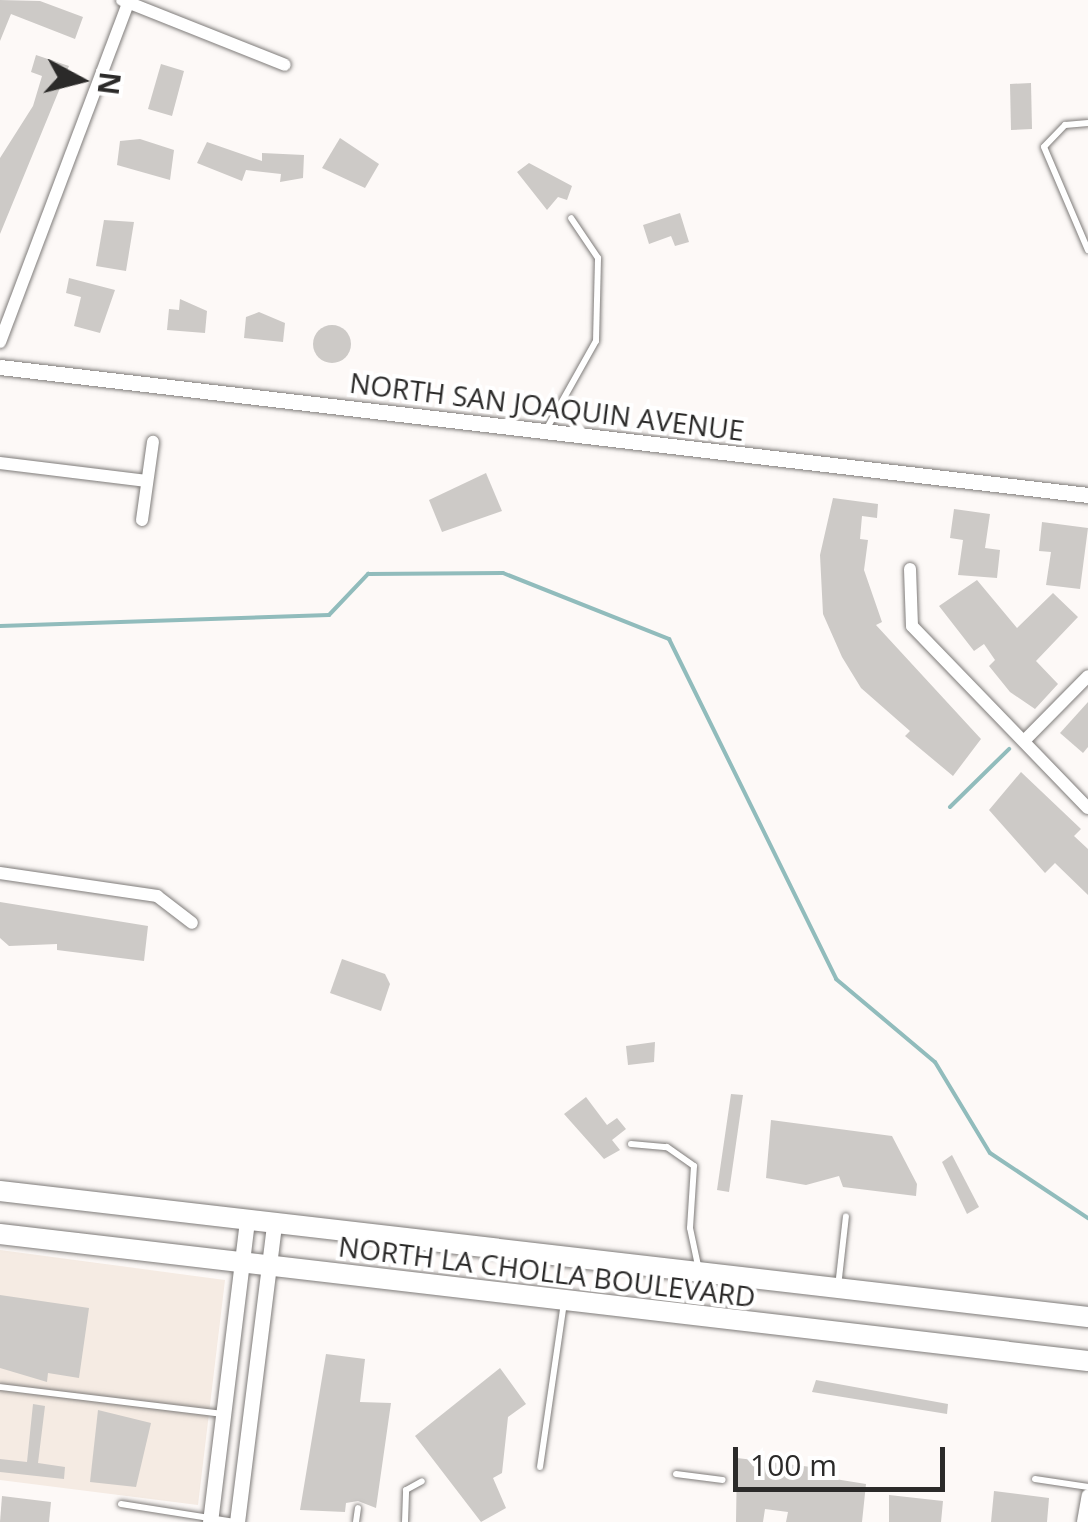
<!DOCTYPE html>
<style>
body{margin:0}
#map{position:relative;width:1088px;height:1522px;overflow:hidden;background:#fdf9f7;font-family:"Open Sans",sans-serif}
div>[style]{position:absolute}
.built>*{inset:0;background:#f5ebe3}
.stream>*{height:4px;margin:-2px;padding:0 2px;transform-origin:2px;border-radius:2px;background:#91bcbc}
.building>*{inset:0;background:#cdcac7}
.round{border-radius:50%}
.roads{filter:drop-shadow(0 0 2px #7f7c7a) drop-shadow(0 0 2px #7f7c7a)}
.service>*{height:6px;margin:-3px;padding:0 3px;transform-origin:3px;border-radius:3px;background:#fff}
.minor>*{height:12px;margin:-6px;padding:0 6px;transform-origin:6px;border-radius:6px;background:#fff}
.tertiary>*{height:15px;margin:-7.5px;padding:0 7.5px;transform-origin:7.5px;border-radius:7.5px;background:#fff}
.primary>*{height:20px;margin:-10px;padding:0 10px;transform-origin:10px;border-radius:10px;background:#fff}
span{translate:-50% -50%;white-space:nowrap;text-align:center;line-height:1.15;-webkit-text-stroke:8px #fff;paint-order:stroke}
.street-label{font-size:28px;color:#2b2a29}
.north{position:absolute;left:30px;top:30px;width:100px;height:100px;-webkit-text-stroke:8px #fff;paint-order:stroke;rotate:97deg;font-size:28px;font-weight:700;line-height:40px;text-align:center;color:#2b2a29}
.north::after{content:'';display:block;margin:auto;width:35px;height:45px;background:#2b2a29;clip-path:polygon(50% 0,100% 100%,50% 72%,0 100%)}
.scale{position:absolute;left:733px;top:1447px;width:212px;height:45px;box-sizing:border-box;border:5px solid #2b2a29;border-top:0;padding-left:12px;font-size:30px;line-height:35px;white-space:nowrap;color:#2b2a29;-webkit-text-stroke:8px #fff;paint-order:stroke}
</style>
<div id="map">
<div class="built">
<i style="clip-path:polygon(0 1250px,225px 1280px,198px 1505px,0 1480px)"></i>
</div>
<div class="stream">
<i style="left:0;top:626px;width:329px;rotate:-1.9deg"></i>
<i style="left:329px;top:615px;width:57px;rotate:-46.4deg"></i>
<i style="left:368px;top:574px;width:135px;rotate:-0.4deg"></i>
<i style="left:503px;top:573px;width:179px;rotate:21.7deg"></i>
<i style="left:669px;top:639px;width:379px;rotate:63.8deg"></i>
<i style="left:836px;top:979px;width:129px;rotate:40deg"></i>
<i style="left:935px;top:1062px;width:106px;rotate:58.9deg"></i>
<i style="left:990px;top:1153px;width:118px;rotate:33.6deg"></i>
<i style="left:950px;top:807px;width:83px;rotate:-44.5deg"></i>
</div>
<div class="building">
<i style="clip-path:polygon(0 0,40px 1px,83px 17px,75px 39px,11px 14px,0 41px)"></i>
<i style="clip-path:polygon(36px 55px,69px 66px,0 234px,0 158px,33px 106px,42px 76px,31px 72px)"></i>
<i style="clip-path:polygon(161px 64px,184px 71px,172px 116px,148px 109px)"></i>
<i style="clip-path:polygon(1031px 83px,1032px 129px,1011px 130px,1010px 84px)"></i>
<i style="clip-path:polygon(340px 138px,379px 164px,365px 188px,322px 168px)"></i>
<i style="clip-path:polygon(140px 139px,174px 150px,170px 180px,117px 165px,120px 141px)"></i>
<i style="clip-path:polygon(207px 142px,262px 161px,262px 153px,304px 155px,303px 178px,280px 182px,281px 174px,246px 170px,242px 181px,197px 163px)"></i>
<i style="clip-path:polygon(529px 163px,572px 186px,567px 200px,558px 197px,547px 210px,517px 172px)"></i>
<i style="clip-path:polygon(680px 213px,689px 242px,675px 246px,671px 236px,649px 244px,643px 225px)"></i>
<i style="clip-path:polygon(104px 220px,134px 222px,126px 271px,96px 266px)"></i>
<i style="clip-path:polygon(69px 278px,115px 290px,100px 333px,74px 326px,81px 297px,66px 293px)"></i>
<i style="clip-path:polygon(180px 299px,207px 311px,205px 333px,167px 330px,169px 309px,179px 310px)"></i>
<i style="clip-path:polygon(259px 312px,285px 323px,283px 342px,244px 338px,246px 317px)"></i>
<i class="round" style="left:313px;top:325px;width:38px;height:38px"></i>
<i style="clip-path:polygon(486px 473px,502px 511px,442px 532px,429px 500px)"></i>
<i style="clip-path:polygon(833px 498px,878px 504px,877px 518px,862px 516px,860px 539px,868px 540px,864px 570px,882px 622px,876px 625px,981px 739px,953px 776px,905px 736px,910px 731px,861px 688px,842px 657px,823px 614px,820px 555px)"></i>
<i style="clip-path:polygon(954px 509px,990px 514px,985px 548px,1000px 550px,997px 578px,958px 575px,963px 540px,950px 538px)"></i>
<i style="clip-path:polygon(1042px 522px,1088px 528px,1080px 589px,1046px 585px,1051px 552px,1039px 551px)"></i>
<i style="clip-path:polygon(977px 580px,1017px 628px,1053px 593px,1078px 617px,1036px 661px,1058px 684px,1035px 709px,1010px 692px,989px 666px,995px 660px,984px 644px,974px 651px,939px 606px)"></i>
<i style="clip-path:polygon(1088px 702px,1088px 747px,1083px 753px,1060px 733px)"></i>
<i style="clip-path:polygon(1021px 772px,1081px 829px,1074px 836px,1088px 849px,1088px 895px,1055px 863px,1045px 873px,989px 810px)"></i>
<i style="clip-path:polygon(0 902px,148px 926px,144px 961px,57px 950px,57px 944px,9px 946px,0 938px)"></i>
<i style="clip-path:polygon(342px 959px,385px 974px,390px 984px,381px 1011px,330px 993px)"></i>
<i style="clip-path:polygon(655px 1042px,654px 1062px,628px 1065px,626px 1046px)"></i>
<i style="clip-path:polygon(731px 1094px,743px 1095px,729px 1192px,717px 1190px)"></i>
<i style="clip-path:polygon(586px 1097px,607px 1125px,617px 1118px,626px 1129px,612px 1140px,620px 1150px,604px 1159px,564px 1114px)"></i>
<i style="clip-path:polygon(771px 1120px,892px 1136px,917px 1184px,916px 1196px,843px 1187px,839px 1176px,806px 1185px,766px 1178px)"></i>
<i style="clip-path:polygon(952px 1155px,979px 1207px,967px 1214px,942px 1162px)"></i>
<i style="clip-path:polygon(0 1295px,89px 1308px,79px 1378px,48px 1373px,47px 1382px,0 1368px)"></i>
<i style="clip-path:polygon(326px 1354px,365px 1359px,360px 1402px,391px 1403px,376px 1508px,358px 1501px,346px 1503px,345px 1512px,300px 1510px)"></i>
<i style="clip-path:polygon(500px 1368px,526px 1404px,508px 1417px,502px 1473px,493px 1478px,506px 1508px,481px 1522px,415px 1436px)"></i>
<i style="clip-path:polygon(816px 1380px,948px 1404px,947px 1414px,812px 1392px)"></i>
<i style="clip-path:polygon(33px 1404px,45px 1406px,38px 1463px,65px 1467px,64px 1479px,0 1472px,0 1459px,27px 1462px)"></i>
<i style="clip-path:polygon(98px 1410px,151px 1423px,136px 1487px,90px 1482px)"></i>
<i style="clip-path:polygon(737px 1458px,836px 1470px,835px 1479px,866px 1484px,862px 1522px,786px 1522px,788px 1512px,765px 1509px,763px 1522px,736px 1522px)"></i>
<i style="clip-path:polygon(994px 1491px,1049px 1498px,1047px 1522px,991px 1522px)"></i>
<i style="clip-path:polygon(889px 1495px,943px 1501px,941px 1522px,889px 1522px)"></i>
<i style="clip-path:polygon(2px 1496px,51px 1502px,49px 1522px,0 1522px)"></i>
</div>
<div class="roads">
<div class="service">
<i style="left:1088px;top:123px;width:23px;rotate:175deg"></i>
<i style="left:1065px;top:125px;width:30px;rotate:134deg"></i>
<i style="left:1044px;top:147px;width:112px;rotate:66.9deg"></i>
<i style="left:546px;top:430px;width:102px;rotate:-60.7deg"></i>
<i style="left:596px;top:341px;width:83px;rotate:-88.6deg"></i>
<i style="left:598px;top:258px;width:48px;rotate:-124deg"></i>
<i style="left:631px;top:1144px;width:36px;rotate:5deg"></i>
<i style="left:667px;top:1147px;width:33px;rotate:35deg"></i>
<i style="left:694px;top:1166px;width:62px;rotate:93.7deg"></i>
<i style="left:690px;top:1228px;width:39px;rotate:78deg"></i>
<i style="left:838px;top:1287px;width:71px;rotate:-83.6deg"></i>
<i style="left:0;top:1387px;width:224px;rotate:6.9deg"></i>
<i style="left:540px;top:1467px;width:167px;rotate:-81.7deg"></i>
<i style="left:676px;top:1474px;width:47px;rotate:7.3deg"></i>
<i style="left:1035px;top:1479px;width:54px;rotate:8.6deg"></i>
<i style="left:121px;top:1504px;width:115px;rotate:9deg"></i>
<i style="left:356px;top:1522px;width:14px;rotate:-82deg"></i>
<i style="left:405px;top:1522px;width:32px;rotate:-88deg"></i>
<i style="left:406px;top:1490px;width:18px;rotate:-29deg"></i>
</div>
<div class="minor">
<i style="left:122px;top:0;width:175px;rotate:21.7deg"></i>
<i style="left:0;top:342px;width:366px;rotate:-69.3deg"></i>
<i style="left:0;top:463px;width:148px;rotate:7deg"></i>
<i style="left:142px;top:520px;width:79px;rotate:-82deg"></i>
<i style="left:910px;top:569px;width:57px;rotate:88deg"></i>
<i style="left:912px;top:626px;width:253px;rotate:46deg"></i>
<i style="left:1024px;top:741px;width:91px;rotate:-45.4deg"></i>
<i style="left:0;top:873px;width:159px;rotate:8.3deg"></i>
<i style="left:157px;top:896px;width:44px;rotate:37.6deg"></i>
<i style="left:1083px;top:1522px;width:27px;rotate:-80deg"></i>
</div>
<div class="tertiary">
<i style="left:0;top:367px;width:1096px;rotate:6.71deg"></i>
<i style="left:210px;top:1522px;width:304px;rotate:-83deg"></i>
<i style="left:237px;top:1522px;width:301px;rotate:-82.9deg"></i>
</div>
<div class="primary">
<i style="left:0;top:1191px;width:1095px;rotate:6.61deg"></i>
<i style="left:0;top:1234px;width:1095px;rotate:6.66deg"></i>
</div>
</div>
<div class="street-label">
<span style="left:547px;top:406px;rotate:7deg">NORTH SAN JOAQUIN AVENUE</span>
<span style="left:547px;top:1271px;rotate:7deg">NORTH LA CHOLLA BOULEVARD</span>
</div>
<div class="north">N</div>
<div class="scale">100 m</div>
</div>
